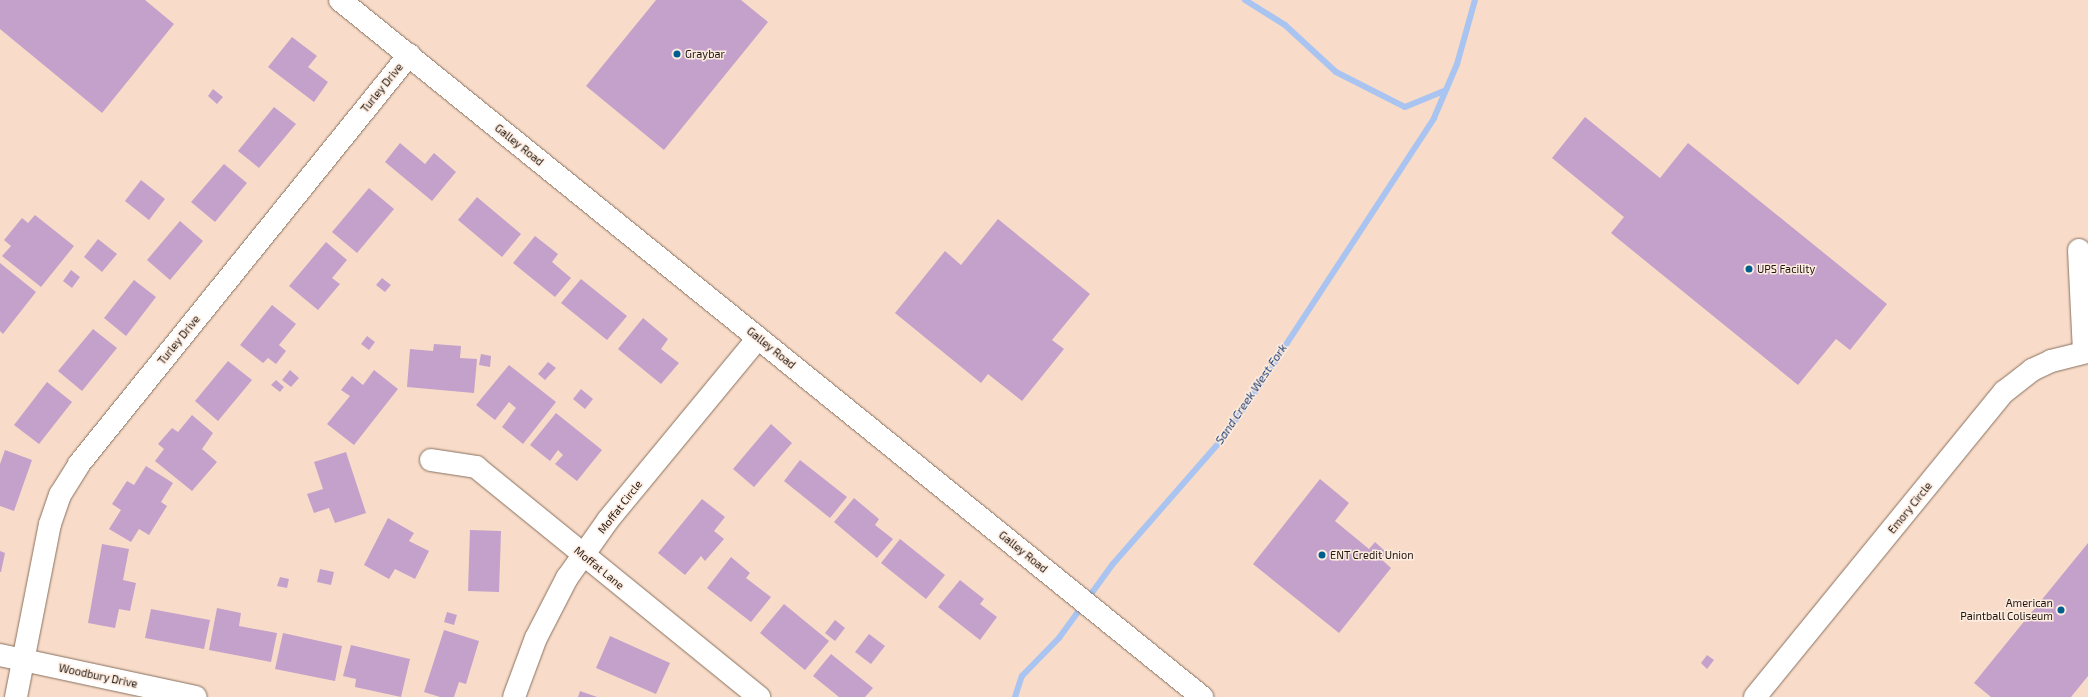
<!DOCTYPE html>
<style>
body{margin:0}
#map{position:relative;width:2088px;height:697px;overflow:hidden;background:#f8dcc9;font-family:"Exo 2",sans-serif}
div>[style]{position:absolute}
.stream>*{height:6px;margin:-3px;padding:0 3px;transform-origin:3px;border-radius:3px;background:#a9c4f0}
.building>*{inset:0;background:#c3a1ca}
.roads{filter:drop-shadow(0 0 1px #89705f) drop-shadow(0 0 1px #89705f)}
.minor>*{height:22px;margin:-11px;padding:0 11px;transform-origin:11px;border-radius:11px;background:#fff}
.major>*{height:22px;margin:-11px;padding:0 11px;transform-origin:11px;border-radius:11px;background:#fff}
.dots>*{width:11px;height:11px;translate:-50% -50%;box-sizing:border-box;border:2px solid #fdece0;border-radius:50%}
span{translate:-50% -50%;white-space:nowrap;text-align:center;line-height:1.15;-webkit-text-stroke:3px #fdece0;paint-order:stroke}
.poi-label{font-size:11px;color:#201710}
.left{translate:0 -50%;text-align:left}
.right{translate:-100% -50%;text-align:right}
.street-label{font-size:11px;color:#201710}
.water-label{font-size:12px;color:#1d3d72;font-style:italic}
</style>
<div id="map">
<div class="stream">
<i style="left:1245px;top:0;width:47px;rotate:32deg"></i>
<i style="left:1285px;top:25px;width:69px;rotate:42.7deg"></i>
<i style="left:1336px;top:72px;width:77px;rotate:26.9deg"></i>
<i style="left:1405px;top:107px;width:44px;rotate:-22.5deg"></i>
<i style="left:1015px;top:697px;width:22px;rotate:-72deg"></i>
<i style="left:1022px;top:676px;width:53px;rotate:-45.8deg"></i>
<i style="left:1059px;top:638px;width:90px;rotate:-54deg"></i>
<i style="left:1112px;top:565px;width:169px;rotate:-48.8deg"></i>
<i style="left:1223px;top:438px;width:56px;rotate:-55.2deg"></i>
<i style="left:1255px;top:392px;width:327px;rotate:-56.8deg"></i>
<i style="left:1434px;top:118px;width:59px;rotate:-66.9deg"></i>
<i style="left:1457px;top:64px;width:66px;rotate:-74.3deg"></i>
</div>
<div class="building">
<i style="clip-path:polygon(0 0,145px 0,174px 24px,102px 113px,0 29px)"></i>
<i style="clip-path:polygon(656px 0,741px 0,768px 22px,664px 150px,586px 86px)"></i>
<i style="clip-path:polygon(292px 37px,317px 56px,308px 67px,328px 82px,314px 102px,268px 67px)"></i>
<i style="clip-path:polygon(213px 89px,223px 97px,217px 104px,208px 96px)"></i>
<i style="clip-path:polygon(274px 107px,296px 124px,259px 168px,238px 151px)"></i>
<i style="clip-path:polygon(1585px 117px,1660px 178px,1688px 143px,1887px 304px,1850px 350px,1836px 339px,1798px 385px,1611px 233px,1624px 217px,1552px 158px)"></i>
<i style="clip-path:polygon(400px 143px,425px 164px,434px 153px,456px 172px,432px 201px,385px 162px)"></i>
<i style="clip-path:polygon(224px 164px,247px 183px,215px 222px,191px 202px)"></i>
<i style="clip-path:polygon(141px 180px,165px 199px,149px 220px,125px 201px)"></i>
<i style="clip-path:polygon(369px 188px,394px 209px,357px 253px,332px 232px)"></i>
<i style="clip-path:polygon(477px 197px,521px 234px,502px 257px,458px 220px)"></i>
<i style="clip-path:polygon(35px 215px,74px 246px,41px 287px,2px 256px,11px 246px,4px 240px,22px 218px,28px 223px)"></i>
<i style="clip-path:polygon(998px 219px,1090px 294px,1052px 340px,1064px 349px,1022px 401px,988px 374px,981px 383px,895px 313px,945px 251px,961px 265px)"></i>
<i style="clip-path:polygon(180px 221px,203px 241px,170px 280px,147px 260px)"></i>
<i style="clip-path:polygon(535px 236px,558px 254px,552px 262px,571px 278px,555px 297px,513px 263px)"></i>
<i style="clip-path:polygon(98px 239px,117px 254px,102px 272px,84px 257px)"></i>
<i style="clip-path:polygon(326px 242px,347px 260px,332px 278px,340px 284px,318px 310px,289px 286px)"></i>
<i style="clip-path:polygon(0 263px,36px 292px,3px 334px,0 331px)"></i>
<i style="clip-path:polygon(71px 270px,80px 277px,72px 288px,63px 281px)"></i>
<i style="clip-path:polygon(382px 278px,391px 285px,385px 292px,376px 285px)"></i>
<i style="clip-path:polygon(581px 279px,627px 316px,607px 340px,561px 303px)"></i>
<i style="clip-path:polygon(134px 280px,156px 297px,126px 336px,104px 318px)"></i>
<i style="clip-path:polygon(272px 305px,296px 324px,279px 345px,286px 351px,276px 364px,268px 358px,263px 363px,240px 345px)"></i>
<i style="clip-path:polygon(643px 318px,668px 339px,661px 349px,679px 363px,661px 384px,618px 349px)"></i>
<i style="clip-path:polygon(93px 329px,117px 348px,82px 391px,58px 371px)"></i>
<i style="clip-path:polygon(367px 336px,375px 342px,369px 350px,361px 344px)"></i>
<i style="clip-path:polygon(434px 344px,461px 346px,460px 358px,477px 359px,474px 393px,407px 387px,410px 349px,433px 351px)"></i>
<i style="clip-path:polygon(481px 354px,491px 356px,490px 367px,479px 365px)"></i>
<i style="clip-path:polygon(228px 361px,252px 380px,218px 421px,195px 401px)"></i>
<i style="clip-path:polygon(548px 362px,556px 368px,545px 380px,538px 374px)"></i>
<i style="clip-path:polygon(509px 365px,556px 402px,523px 444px,502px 427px,516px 408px,509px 402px,495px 420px,476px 405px)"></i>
<i style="clip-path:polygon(290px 370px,299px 378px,291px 387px,282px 380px)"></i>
<i style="clip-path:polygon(374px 370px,398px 389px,354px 445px,327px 424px,350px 396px,341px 390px,352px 376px,363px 385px)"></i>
<i style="clip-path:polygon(276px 380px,284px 387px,280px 392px,271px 385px)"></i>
<i style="clip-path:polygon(47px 382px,72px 402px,39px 444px,14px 425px)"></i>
<i style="clip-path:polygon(581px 389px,593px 399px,585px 409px,573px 399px)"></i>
<i style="clip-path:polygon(556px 413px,602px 450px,577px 481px,555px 464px,563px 455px,558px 450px,550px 461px,530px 445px)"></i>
<i style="clip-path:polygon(192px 415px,213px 433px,202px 449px,217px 462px,192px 491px,155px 461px,164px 449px,158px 444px,172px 428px,178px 432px)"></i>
<i style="clip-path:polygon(771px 424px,792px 443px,754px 487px,733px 469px)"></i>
<i style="clip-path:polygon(5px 450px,32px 460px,14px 511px,0 506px,0 464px)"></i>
<i style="clip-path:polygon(346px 452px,366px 513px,335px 523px,329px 508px,314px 513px,307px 494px,323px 489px,314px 462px)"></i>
<i style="clip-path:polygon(800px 460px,847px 497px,830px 518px,784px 481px)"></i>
<i style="clip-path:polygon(146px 466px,173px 483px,161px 502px,167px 506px,149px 535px,139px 529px,131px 542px,109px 529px,121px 510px,112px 504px,127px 481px,134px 485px)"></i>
<i style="clip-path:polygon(1320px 479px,1349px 503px,1335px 521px,1369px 549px,1375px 542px,1386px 552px,1381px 559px,1391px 568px,1339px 633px,1253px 564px)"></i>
<i style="clip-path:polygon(854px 498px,879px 519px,875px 525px,893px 539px,877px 558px,834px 522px)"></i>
<i style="clip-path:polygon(702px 499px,725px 517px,714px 531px,724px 539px,705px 561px,701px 556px,685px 575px,658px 553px)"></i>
<i style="clip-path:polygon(388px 518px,414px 533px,409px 541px,429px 551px,415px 579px,395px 569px,389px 579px,364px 565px)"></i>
<i style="clip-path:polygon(470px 530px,501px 531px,499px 592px,468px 591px)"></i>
<i style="clip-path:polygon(900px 539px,945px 575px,926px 599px,881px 563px)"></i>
<i style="clip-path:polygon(2088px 543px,2088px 676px,2071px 697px,1991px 697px,1974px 683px)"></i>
<i style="clip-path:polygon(102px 544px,129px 549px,123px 580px,136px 583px,130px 611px,119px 609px,115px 628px,88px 623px)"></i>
<i style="clip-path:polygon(0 551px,5px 553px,1px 572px,0 572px)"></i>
<i style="clip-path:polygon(731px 557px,750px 573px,746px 578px,771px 597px,751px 622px,707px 588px)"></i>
<i style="clip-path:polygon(320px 569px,334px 572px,331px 585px,317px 582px)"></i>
<i style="clip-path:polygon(280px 577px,289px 579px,287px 588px,277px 586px)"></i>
<i style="clip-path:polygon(960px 580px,984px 599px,980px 604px,997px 617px,980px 640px,938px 607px)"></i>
<i style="clip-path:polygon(784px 604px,829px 641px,805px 670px,760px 633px)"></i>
<i style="clip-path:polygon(217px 608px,241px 613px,239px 626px,277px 633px,271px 662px,209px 650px)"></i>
<i style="clip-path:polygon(151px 609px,210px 620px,204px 649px,145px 638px)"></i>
<i style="clip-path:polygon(447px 612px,457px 615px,454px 625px,444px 622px)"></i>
<i style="clip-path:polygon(835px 620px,845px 628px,835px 641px,825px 633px)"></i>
<i style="clip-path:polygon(444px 630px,479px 641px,466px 684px,459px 682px,454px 697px,440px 697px,424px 692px)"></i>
<i style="clip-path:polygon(283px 633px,342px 646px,335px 681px,275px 669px)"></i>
<i style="clip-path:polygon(869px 634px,885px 646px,871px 664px,855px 652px)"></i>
<i style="clip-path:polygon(610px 636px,670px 663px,656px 694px,596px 668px)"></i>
<i style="clip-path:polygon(351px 645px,410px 659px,401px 697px,355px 687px,356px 679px,343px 676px)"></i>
<i style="clip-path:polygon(831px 654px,873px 688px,865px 697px,839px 697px,813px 676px)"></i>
<i style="clip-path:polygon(1707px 655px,1714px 660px,1707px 669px,1701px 663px)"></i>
<i style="clip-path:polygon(580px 691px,597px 697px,578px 697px)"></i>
</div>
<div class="roads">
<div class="minor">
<i style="left:2079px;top:250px;width:102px;rotate:87.2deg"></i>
<i style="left:431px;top:460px;width:46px;rotate:8.8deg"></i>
<i style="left:476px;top:467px;width:365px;rotate:39.1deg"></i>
<i style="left:0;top:655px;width:200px;rotate:12.1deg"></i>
<i style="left:16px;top:697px;width:176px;rotate:-78.9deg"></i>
<i style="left:50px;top:524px;width:31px;rotate:-71deg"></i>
<i style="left:60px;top:495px;width:36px;rotate:-58deg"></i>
<i style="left:79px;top:464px;width:526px;rotate:-51.1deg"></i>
<i style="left:514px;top:697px;width:63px;rotate:-69.6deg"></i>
<i style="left:536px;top:638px;width:68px;rotate:-62.7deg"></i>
<i style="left:567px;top:578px;width:71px;rotate:-54.7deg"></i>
<i style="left:608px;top:520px;width:236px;rotate:-50.5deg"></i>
<i style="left:1755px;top:697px;width:394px;rotate:-50.8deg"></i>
<i style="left:2004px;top:392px;width:36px;rotate:-38deg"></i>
<i style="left:2032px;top:370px;width:21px;rotate:-25deg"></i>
<i style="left:2051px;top:361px;width:38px;rotate:-14deg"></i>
</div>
<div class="major">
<i style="left:340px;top:0;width:1109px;rotate:38.96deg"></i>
</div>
</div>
<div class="dots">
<i style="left:677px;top:54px;background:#005f8f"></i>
<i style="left:1749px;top:269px;background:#005f8f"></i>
<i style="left:1322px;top:555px;background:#005f8f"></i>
<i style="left:2061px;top:610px;background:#005f8f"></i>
</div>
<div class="poi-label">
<span class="left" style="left:685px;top:54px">Graybar</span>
<span class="left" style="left:1757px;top:269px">UPS Facility</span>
<span class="left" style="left:1330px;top:555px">ENT Credit Union</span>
<span class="right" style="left:2053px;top:610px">American<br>Paintball Coliseum</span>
</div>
<div class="street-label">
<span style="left:382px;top:88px;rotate:-51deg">Turley Drive</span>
<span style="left:519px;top:145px;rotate:39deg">Galley Road</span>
<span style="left:179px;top:340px;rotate:-51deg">Turley Drive</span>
<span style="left:771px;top:348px;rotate:39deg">Galley Road</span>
<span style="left:620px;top:507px;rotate:-52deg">Moffat Circle</span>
<span style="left:1910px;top:508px;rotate:-51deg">Emory Circle</span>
<span style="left:1023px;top:552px;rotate:39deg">Galley Road</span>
<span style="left:599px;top:568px;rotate:39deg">Moffat Lane</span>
<span style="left:98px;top:676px;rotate:12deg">Woodbury Drive</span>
</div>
<div class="water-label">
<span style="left:1251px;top:394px;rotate:-56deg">Sand Creek West Fork</span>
</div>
</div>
